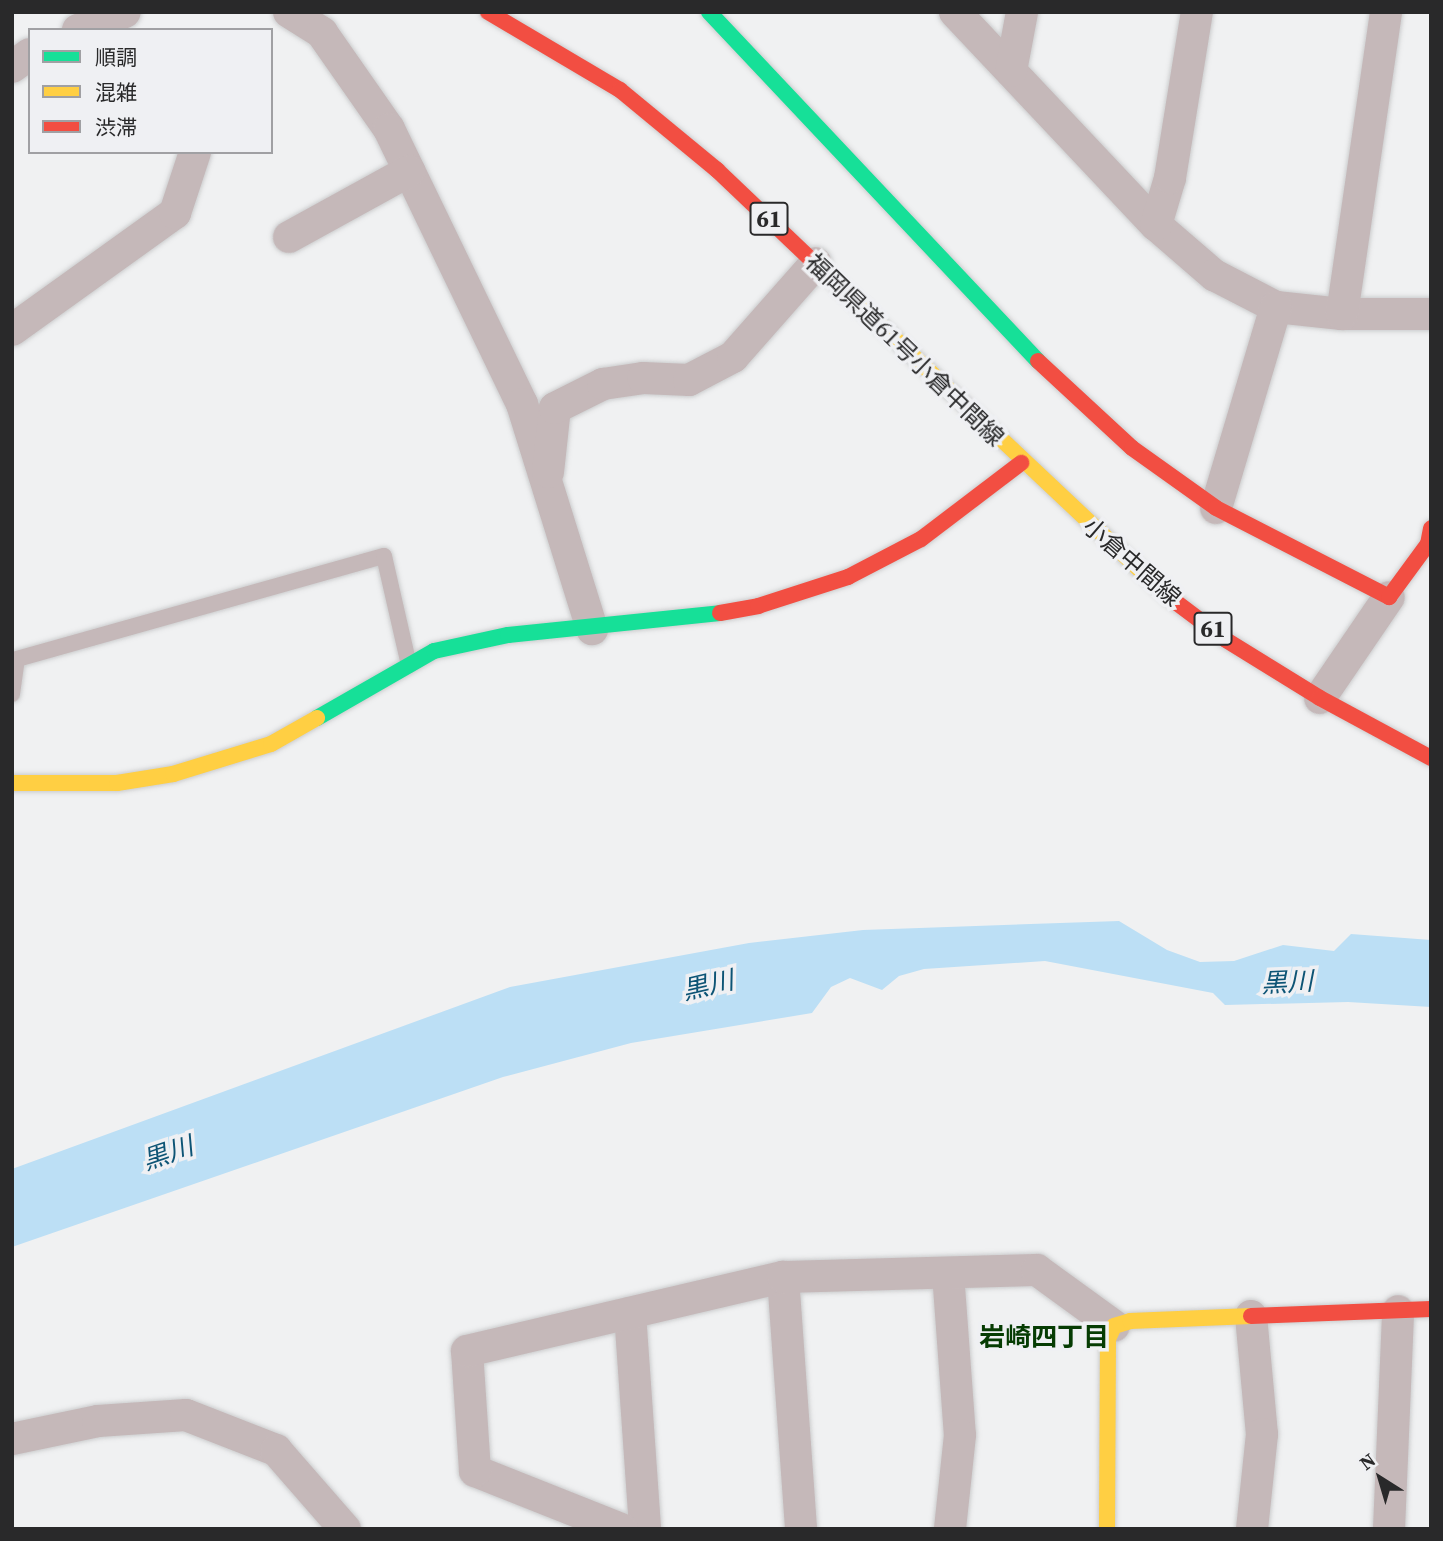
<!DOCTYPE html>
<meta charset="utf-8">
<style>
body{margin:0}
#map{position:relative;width:1443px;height:1541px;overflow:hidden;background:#f0f1f2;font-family:"Source Serif 4","Noto Sans JP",serif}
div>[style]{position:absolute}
.water>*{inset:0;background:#bcdff5}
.roads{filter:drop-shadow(0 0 2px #cccdce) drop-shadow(0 0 2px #cccdce)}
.lane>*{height:16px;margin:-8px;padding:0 8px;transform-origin:8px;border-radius:8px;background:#c5b8b9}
.street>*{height:32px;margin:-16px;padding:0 16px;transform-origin:16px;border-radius:16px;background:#c5b8b9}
.fast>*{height:16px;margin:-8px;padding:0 8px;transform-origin:8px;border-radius:8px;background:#16e098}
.slow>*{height:16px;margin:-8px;padding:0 8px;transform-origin:8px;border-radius:8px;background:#ffcf43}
.jam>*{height:16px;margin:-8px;padding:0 8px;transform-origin:8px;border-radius:8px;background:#f24e42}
span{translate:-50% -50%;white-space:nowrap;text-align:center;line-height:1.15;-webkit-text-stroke:7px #eff0f3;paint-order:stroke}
.shield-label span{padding:2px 5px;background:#eff0f3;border:2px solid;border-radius:5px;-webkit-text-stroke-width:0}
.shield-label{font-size:23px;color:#29292a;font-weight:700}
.street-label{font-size:24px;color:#29292a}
.water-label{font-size:26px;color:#0d5475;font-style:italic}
.neighbourhood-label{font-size:26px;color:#063c03;font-weight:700}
.frame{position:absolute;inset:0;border:14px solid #29292a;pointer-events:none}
.legend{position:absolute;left:28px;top:28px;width:245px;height:126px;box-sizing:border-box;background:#eff0f3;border:2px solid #a0a0a3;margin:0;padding:9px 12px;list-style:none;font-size:21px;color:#29292a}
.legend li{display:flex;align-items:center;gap:14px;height:35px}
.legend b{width:35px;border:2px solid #a0a0a3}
.north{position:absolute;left:1345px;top:1443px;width:70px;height:70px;-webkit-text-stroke:5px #eff0f3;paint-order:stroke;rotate:323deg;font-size:19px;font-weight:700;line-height:28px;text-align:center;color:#29292a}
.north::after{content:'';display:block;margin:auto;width:24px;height:32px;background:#29292a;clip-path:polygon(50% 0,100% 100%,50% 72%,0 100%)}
</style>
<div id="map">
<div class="water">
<i style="clip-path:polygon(1119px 921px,1167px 950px,1200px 962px,1234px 961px,1283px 945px,1334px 951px,1351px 934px,1431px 940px,1431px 1007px,1348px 1002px,1225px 1005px,1213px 993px,1045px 961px,924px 969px,899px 976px,882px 990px,850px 978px,831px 987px,812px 1013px,631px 1043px,503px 1077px,12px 1247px,12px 1169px,510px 987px,749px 943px,863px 930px)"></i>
</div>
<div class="roads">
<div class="lane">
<i style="left:12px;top:694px;width:35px;rotate:-82deg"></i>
<i style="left:17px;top:659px;width:381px;rotate:-15.7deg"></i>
<i style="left:384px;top:556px;width:112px;rotate:77.1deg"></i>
</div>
<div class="street">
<i style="left:289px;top:12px;width:39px;rotate:32deg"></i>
<i style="left:322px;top:33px;width:117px;rotate:55.1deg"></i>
<i style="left:389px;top:129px;width:305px;rotate:64.2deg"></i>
<i style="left:522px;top:404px;width:236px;rotate:72.7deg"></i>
<i style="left:955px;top:12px;width:293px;rotate:46.7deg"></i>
<i style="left:1156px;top:225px;width:77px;rotate:40.8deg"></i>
<i style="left:1214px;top:275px;width:70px;rotate:27.3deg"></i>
<i style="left:1276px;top:307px;width:66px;rotate:6.1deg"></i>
<i style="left:1342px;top:314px;width:89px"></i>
<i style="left:78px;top:30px;width:50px;rotate:-21deg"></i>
<i style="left:12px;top:67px;width:22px;rotate:-36deg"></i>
<i style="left:1011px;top:71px;width:60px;rotate:-79.4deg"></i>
<i style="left:1156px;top:225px;width:49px;rotate:-73.4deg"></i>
<i style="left:1170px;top:178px;width:168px;rotate:-80.8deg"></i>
<i style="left:289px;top:237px;width:137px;rotate:-28.8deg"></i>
<i style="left:1342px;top:314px;width:305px;rotate:-81.7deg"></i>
<i style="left:12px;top:330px;width:201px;rotate:-35.7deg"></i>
<i style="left:175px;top:213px;width:64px;rotate:-71.8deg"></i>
<i style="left:548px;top:472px;width:64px;rotate:-83.8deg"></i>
<i style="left:555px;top:408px;width:54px;rotate:-26.6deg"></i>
<i style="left:603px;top:384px;width:40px;rotate:-8.5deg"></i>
<i style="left:643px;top:378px;width:46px;rotate:2.5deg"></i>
<i style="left:689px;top:380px;width:50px;rotate:-27.6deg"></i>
<i style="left:733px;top:357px;width:125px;rotate:-48.6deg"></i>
<i style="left:1216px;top:508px;width:210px;rotate:-73.4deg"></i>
<i style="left:1320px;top:698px;width:122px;rotate:-55.7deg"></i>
<i style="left:948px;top:1273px;width:162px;rotate:85.8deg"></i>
<i style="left:960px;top:1435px;width:95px;rotate:96.1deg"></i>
<i style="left:783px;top:1277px;width:253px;rotate:85.9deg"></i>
<i style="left:630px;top:1313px;width:217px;rotate:86deg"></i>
<i style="left:1251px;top:1316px;width:119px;rotate:84.7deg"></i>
<i style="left:1262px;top:1434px;width:96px;rotate:96deg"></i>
<i style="left:12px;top:1439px;width:88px;rotate:-11.8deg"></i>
<i style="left:98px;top:1421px;width:88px;rotate:-3.9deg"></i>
<i style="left:186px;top:1415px;width:97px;rotate:21.3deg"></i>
<i style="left:276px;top:1450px;width:105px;rotate:48.9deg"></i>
<i style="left:621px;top:1529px;width:157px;rotate:-158.3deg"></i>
<i style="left:475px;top:1471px;width:120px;rotate:-93.8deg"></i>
<i style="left:467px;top:1351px;width:325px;rotate:-13.2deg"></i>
<i style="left:783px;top:1277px;width:254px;rotate:-1.6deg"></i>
<i style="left:1037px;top:1270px;width:95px;rotate:36deg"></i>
<i style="left:1389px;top:1529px;width:218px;rotate:-87.6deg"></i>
</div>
<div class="fast">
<i style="left:709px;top:12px;width:480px;rotate:46.7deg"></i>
<i style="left:317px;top:718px;width:135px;rotate:-29.8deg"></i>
<i style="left:434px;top:651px;width:76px;rotate:-12.2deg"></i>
<i style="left:508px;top:635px;width:213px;rotate:-5.9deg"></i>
</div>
<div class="slow">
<i style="left:825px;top:273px;width:473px;rotate:43.3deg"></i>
<i style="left:12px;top:783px;width:105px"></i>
<i style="left:117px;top:783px;width:57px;rotate:-9.1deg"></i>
<i style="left:173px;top:774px;width:102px;rotate:-17deg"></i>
<i style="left:271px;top:744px;width:53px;rotate:-29.5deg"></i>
<i style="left:1107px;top:1529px;width:190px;rotate:-89.7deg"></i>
<i style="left:1108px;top:1339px;width:14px;rotate:-65deg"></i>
<i style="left:1114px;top:1326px;width:17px;rotate:-17deg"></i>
<i style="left:1130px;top:1321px;width:121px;rotate:-2.4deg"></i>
</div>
<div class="jam">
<i style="left:488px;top:12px;width:153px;rotate:30.6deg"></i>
<i style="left:620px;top:90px;width:126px;rotate:39.5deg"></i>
<i style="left:717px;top:170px;width:149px;rotate:43.6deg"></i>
<i style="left:1038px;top:361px;width:128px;rotate:42.8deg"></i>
<i style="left:1132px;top:448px;width:103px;rotate:35.5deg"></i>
<i style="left:1216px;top:508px;width:195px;rotate:27.2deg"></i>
<i style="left:1389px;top:597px;width:66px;rotate:-53.7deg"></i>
<i style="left:1428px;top:544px;width:16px;rotate:-79deg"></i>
<i style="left:1169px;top:597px;width:71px;rotate:37deg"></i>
<i style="left:1226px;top:640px;width:110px;rotate:31.7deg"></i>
<i style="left:1320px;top:698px;width:126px;rotate:28.4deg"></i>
<i style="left:720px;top:613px;width:39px;rotate:-10deg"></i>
<i style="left:758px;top:606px;width:95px;rotate:-17.9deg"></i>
<i style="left:848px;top:577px;width:82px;rotate:-27.5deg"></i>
<i style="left:921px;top:539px;width:126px;rotate:-37.2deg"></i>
<i style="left:1251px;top:1316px;width:180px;rotate:-2.2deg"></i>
</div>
</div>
<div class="shield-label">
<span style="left:769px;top:219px">61</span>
<span style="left:1213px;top:629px">61</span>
</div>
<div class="street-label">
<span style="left:905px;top:350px;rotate:44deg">福岡県道61号小倉中間線</span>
<span style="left:1132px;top:562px;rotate:41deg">小倉中間線</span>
</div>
<div class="water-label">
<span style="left:1287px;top:983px;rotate:-3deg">黒川</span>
<span style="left:708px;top:986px;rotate:-13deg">黒川</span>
<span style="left:168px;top:1154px;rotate:-19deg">黒川</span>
</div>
<div class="neighbourhood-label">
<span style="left:1044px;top:1338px">岩崎四丁目</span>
</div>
<div class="frame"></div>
<ul class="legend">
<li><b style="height:9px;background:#16e098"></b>順調</li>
<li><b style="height:9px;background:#ffcf43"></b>混雑</li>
<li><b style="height:9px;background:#f24e42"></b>渋滞</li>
</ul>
<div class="north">N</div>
</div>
